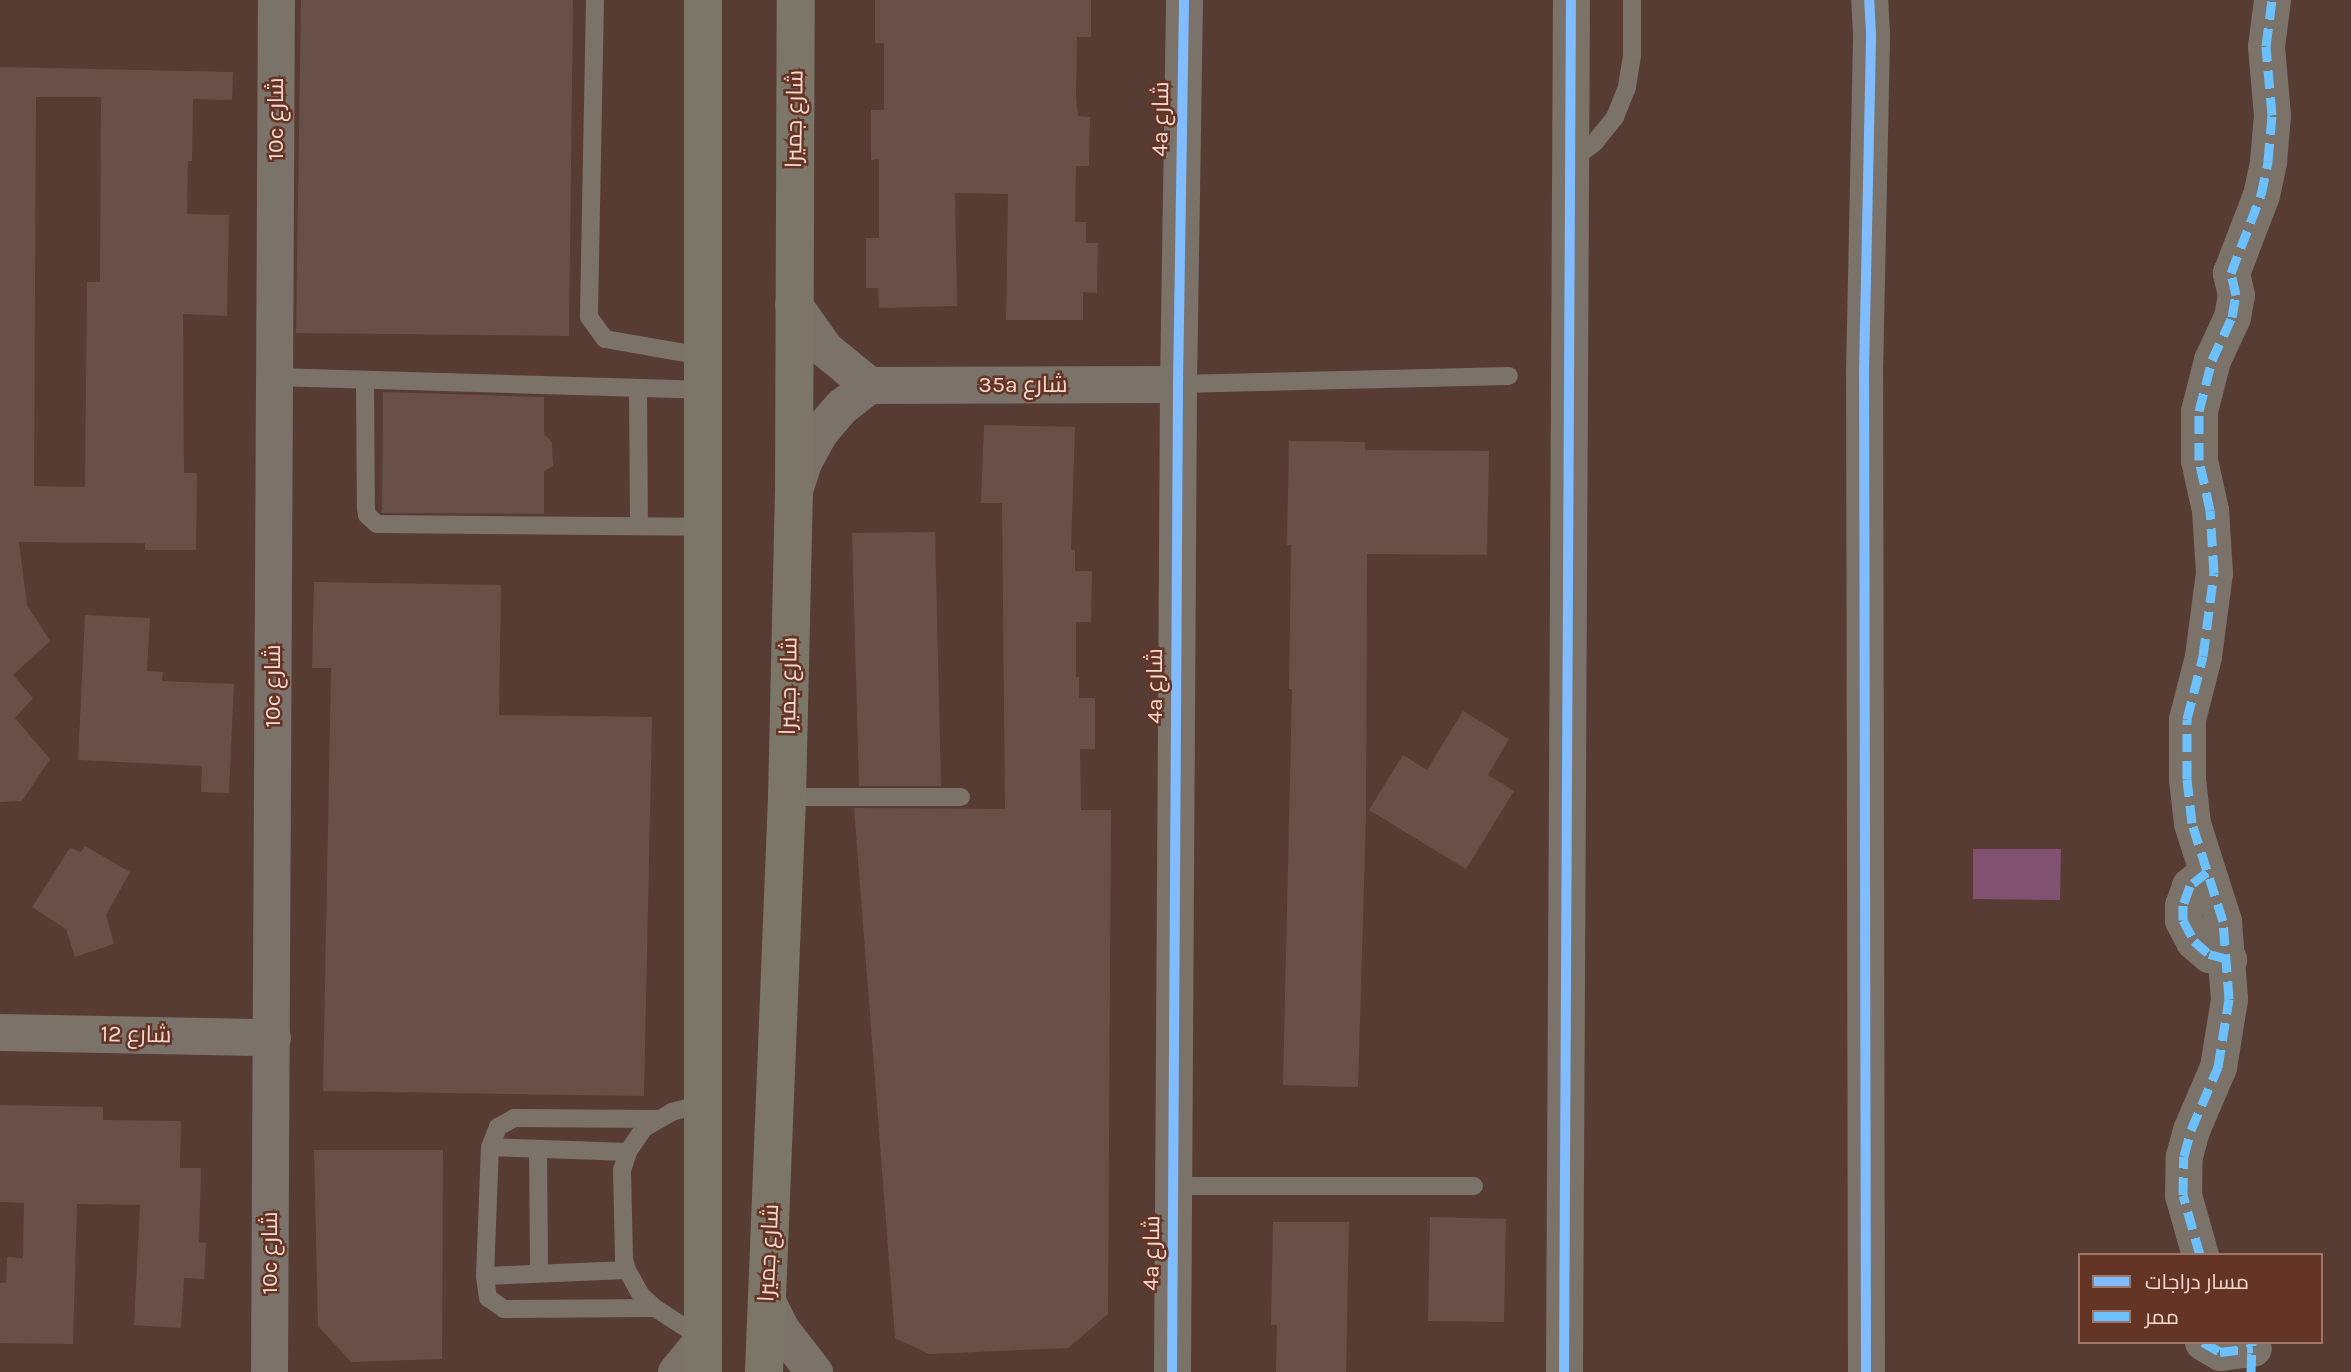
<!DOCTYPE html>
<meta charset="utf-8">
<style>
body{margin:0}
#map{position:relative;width:2351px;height:1372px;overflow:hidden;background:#563c33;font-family:Karla,Cairo,sans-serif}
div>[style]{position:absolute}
.green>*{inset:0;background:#805170}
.building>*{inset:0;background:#685048}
.lane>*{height:18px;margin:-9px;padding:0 9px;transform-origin:9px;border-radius:9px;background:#7b7269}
.street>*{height:37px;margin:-18.5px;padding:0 18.5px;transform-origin:18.5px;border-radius:18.5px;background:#7b7269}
.primary>*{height:38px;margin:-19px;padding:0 19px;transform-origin:19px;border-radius:19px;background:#7c7669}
.quiet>*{height:9px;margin-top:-4.5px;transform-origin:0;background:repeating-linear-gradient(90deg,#6cc0fc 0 18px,transparent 0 27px)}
.cycleway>*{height:10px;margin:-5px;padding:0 5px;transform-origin:5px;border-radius:5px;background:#80bcff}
span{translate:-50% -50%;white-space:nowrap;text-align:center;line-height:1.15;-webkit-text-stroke:5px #643425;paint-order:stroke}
.street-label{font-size:23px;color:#f7d8cf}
.legend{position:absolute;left:2078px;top:1253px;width:245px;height:91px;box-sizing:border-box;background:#643425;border:2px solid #9f7669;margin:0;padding:9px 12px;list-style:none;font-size:21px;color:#f7d8cf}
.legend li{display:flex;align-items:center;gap:14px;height:35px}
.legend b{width:35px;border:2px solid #9f7669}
</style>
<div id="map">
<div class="green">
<i style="clip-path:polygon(1973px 849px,2061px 849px,2060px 900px,1973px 899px)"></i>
</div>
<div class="building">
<i style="clip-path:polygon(301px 0,573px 0,569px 336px,296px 333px)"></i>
<i style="clip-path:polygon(875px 0,1091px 0,1091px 37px,1077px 37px,1076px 96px,1078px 116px,1090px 117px,1089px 166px,1076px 166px,1075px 222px,1086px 222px,1086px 243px,1098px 243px,1097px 293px,1083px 292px,1083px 320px,1006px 320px,1008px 194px,955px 193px,957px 306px,879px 308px,878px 288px,866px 288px,866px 238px,879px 238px,879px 159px,871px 160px,871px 110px,884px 110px,884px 43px,875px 43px)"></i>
<i style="clip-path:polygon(evenodd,0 67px,233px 72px,232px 100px,193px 99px,192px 161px,188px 161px,187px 214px,229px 215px,227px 316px,183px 314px,184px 473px,197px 473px,196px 550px,145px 550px,145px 543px,19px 542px,27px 605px,50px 641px,13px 675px,33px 698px,15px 718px,50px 759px,22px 801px,0 802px,0 67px,36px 97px,101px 97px,100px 282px,87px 282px,85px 487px,34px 486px,36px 97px)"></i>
<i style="clip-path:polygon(383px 392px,544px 397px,544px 434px,552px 442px,553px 466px,544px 471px,544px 514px,382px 513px)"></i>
<i style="clip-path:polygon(984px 425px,1075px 427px,1071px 550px,1075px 550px,1075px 571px,1092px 571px,1091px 622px,1076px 622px,1076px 677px,1079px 677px,1079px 698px,1095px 698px,1095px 749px,1080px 749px,1081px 810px,1111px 810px,1108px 1314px,1068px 1348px,929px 1354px,895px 1338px,854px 808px,1005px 809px,1002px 503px,981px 503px)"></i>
<i style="clip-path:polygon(1289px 441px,1365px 442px,1365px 450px,1489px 451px,1487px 555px,1367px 554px,1366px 816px,1358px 1087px,1283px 1085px,1292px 689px,1289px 689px,1291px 545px,1287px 545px)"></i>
<i style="clip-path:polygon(935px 532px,941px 786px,859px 786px,852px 533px)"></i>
<i style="clip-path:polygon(314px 582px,501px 585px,499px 715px,652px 717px,644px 1096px,323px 1091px,331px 668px,312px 668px)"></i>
<i style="clip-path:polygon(85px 615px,150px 618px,147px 671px,163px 672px,162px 681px,234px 684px,229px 793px,201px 792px,202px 766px,78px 760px)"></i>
<i style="clip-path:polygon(1463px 711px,1509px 739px,1488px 775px,1514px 791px,1466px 869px,1369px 810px,1403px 755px,1427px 770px)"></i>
<i style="clip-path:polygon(85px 846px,130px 872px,106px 915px,114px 944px,75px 957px,66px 929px,32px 907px,70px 848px,81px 852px)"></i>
<i style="clip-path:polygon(0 1105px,103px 1107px,103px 1120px,181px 1121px,180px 1168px,201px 1168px,199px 1242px,206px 1243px,204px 1279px,184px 1278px,181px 1328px,134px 1325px,140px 1205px,77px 1204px,73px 1344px,0 1343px,0 1283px,6px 1283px,7px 1257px,23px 1258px,24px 1203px,0 1202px)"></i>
<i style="clip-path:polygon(314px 1150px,443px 1150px,442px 1359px,351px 1362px,318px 1326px)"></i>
<i style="clip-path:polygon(1430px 1217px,1506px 1219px,1504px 1322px,1428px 1321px)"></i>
<i style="clip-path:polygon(1273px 1222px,1349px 1222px,1346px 1372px,1276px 1372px,1277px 1325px,1271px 1325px)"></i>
</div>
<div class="lane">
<i style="left:595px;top:0;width:317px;rotate:91.1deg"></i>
<i style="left:589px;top:317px;width:27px;rotate:54deg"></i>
<i style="left:605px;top:339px;width:98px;rotate:9.9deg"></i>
<i style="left:1571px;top:161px;width:31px;rotate:-38deg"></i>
<i style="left:1595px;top:142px;width:32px;rotate:-51deg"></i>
<i style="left:1615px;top:117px;width:32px;rotate:-68deg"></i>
<i style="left:1627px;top:87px;width:32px;rotate:-81deg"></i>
<i style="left:1632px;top:55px;width:55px;rotate:-90deg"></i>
<i style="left:275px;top:377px;width:426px;rotate:1.7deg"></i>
<i style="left:365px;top:380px;width:128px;rotate:89.6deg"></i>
<i style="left:366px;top:508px;width:7px;rotate:82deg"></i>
<i style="left:367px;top:515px;width:13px;rotate:42deg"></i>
<i style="left:377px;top:524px;width:324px;rotate:0.5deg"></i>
<i style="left:1178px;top:384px;width:331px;rotate:-1.4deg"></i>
<i style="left:638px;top:388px;width:138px;rotate:89.6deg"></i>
<i style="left:787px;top:797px;width:174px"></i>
<i style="left:703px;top:1104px;width:32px;rotate:166deg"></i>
<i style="left:672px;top:1112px;width:32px;rotate:150deg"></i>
<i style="left:644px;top:1128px;width:29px;rotate:124deg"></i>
<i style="left:628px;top:1152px;width:19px;rotate:108deg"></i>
<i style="left:622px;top:1170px;width:89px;rotate:88.7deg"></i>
<i style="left:624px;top:1259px;width:11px;rotate:75deg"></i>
<i style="left:627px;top:1270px;width:29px;rotate:61deg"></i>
<i style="left:641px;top:1295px;width:19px;rotate:43deg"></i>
<i style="left:655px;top:1308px;width:57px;rotate:32.9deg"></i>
<i style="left:490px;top:1147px;width:138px;rotate:2.1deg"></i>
<i style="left:538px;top:1149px;width:124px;rotate:89.5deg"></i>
<i style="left:1174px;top:1186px;width:300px"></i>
<i style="left:485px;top:1276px;width:142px;rotate:-2.4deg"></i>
<i style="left:655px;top:1308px;width:151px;rotate:179.6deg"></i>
<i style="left:504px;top:1309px;width:19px;rotate:-145deg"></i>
<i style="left:488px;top:1298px;width:22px;rotate:-98deg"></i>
<i style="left:485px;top:1276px;width:129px;rotate:-87.8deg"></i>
<i style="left:490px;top:1147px;width:22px;rotate:-68deg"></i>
<i style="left:498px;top:1127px;width:18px;rotate:-29deg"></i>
<i style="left:514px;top:1118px;width:143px;rotate:0.4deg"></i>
</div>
<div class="street">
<i style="left:793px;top:304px;width:55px;rotate:54.6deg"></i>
<i style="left:825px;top:349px;width:57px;rotate:39.3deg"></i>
<i style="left:869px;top:385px;width:309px;rotate:-0.2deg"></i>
<i style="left:794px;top:490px;width:32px;rotate:-72deg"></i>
<i style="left:804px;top:460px;width:33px;rotate:-61deg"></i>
<i style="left:820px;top:431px;width:33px;rotate:-49deg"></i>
<i style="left:842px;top:406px;width:34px;rotate:-38deg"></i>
<i style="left:2207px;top:872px;width:22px;rotate:141deg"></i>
<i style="left:2190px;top:886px;width:20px;rotate:110deg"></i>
<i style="left:2183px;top:905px;width:15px;rotate:90deg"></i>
<i style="left:2183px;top:920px;width:24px;rotate:62deg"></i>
<i style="left:2194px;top:941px;width:20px;rotate:41deg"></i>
<i style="left:2209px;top:954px;width:20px;rotate:15deg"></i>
<i style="left:0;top:1032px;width:272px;rotate:1.1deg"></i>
<i style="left:2200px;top:1255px;width:62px;rotate:-105.8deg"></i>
<i style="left:2183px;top:1195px;width:39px;rotate:-89deg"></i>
<i style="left:2184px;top:1156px;width:27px;rotate:-75deg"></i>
<i style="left:2191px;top:1130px;width:69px;rotate:-66.8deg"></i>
<i style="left:2218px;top:1067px;width:69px;rotate:-80.8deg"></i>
<i style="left:2229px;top:999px;width:78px;rotate:-94.4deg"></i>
<i style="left:2223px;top:921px;width:103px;rotate:-107.6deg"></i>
<i style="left:2192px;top:823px;width:44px;rotate:-96.5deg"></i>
<i style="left:2187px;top:779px;width:60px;rotate:-90deg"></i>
<i style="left:2187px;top:719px;width:65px;rotate:-75.7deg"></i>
<i style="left:2203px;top:656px;width:84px;rotate:-82.5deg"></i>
<i style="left:2214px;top:573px;width:63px;rotate:-93.6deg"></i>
<i style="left:2210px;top:510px;width:51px;rotate:-102.4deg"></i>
<i style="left:2199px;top:460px;width:49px;rotate:-90deg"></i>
<i style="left:2199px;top:411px;width:53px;rotate:-75.7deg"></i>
<i style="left:2212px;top:360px;width:47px;rotate:-65.1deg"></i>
<i style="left:2232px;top:317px;width:22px;rotate:-80deg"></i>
<i style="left:2236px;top:295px;width:23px;rotate:-103deg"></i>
<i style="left:2231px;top:273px;width:84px;rotate:-69deg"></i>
<i style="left:2261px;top:195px;width:35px;rotate:-78deg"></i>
<i style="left:2268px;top:161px;width:46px;rotate:-85deg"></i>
<i style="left:2272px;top:115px;width:69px;rotate:-95deg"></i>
<i style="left:2266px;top:46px;width:46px;rotate:-82.6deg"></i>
<i style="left:767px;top:1301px;width:30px;rotate:64deg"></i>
<i style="left:780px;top:1328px;width:56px;rotate:52.3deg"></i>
<i style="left:2203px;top:1342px;width:20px;rotate:30deg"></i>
<i style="left:2220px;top:1352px;width:33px;rotate:-7deg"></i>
<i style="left:269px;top:1372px;width:1372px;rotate:-89.71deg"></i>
<i style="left:676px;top:1372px;width:43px;rotate:-50.7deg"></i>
<i style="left:1172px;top:1372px;width:988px;rotate:-89.65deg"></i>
<i style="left:1178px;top:384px;width:384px;rotate:-89.1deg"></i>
<i style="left:1564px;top:1372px;width:1372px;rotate:-89.71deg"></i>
<i style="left:1866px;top:1372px;width:999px;rotate:-90.11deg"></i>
<i style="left:1864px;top:373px;width:339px;rotate:-88.8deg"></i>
<i style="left:1871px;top:34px;width:34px;rotate:-93deg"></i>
</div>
<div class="primary">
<i style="left:703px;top:0;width:1372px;rotate:90deg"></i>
<i style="left:764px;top:1372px;width:575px;rotate:-87.71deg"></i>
<i style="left:787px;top:797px;width:305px;rotate:-88.7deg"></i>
<i style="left:794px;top:492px;width:492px;rotate:-89.8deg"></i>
</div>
<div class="quiet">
<i style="left:2207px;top:872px;width:22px;rotate:141deg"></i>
<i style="left:2190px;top:886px;width:20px;rotate:110deg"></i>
<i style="left:2183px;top:905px;width:15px;rotate:90deg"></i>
<i style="left:2183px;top:920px;width:24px;rotate:62deg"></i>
<i style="left:2194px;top:941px;width:20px;rotate:41deg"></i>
<i style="left:2209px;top:954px;width:20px;rotate:15deg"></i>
<i style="left:2200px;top:1255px;width:62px;rotate:-105.8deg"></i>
<i style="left:2183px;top:1195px;width:39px;rotate:-89deg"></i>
<i style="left:2184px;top:1156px;width:27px;rotate:-75deg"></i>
<i style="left:2191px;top:1130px;width:69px;rotate:-66.8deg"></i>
<i style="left:2218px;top:1067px;width:69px;rotate:-80.8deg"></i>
<i style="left:2229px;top:999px;width:78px;rotate:-94.4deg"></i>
<i style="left:2223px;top:921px;width:103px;rotate:-107.6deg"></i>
<i style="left:2192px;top:823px;width:44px;rotate:-96.5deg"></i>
<i style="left:2187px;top:779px;width:60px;rotate:-90deg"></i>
<i style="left:2187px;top:719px;width:65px;rotate:-75.7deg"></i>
<i style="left:2203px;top:656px;width:84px;rotate:-82.5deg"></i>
<i style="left:2214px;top:573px;width:63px;rotate:-93.6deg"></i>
<i style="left:2210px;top:510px;width:51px;rotate:-102.4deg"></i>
<i style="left:2199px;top:460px;width:49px;rotate:-90deg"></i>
<i style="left:2199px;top:411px;width:53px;rotate:-75.7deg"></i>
<i style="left:2212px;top:360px;width:47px;rotate:-65.1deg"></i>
<i style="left:2232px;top:317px;width:22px;rotate:-80deg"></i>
<i style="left:2236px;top:295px;width:23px;rotate:-103deg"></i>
<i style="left:2231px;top:273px;width:84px;rotate:-69deg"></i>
<i style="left:2261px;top:195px;width:35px;rotate:-78deg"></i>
<i style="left:2268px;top:161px;width:46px;rotate:-85deg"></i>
<i style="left:2272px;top:115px;width:69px;rotate:-95deg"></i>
<i style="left:2266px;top:46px;width:46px;rotate:-82.6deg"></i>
<i style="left:2203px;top:1342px;width:20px;rotate:30deg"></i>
<i style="left:2220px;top:1352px;width:33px;rotate:-7deg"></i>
<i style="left:2251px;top:1372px;width:30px;rotate:-88deg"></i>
</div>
<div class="cycleway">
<i style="left:1172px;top:1372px;width:988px;rotate:-89.65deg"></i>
<i style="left:1178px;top:384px;width:384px;rotate:-89.1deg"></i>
<i style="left:1564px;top:1372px;width:1372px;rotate:-89.71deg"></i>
<i style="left:1866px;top:1372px;width:999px;rotate:-90.11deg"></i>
<i style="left:1864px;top:373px;width:339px;rotate:-88.8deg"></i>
<i style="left:1871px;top:34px;width:34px;rotate:-93deg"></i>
</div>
<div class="street-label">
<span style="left:276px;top:119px;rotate:-90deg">10c شارع</span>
<span style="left:795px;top:119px;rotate:-89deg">شارع جميرا</span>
<span style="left:1161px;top:119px;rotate:-89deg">4a شارع</span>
<span style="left:1023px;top:385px">35a شارع</span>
<span style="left:273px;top:686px;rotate:-90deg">10c شارع</span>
<span style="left:789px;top:686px;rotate:-89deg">شارع جميرا</span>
<span style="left:1155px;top:686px;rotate:-90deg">4a شارع</span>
<span style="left:136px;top:1035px;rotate:1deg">شارع 12</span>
<span style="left:270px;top:1253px;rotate:-90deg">10c شارع</span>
<span style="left:769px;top:1253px;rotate:-87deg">شارع جميرا</span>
<span style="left:1152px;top:1253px;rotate:-89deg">4a شارع</span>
</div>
<ul class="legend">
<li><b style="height:9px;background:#80bcff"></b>مسار دراجات</li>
<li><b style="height:9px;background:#6cc0fc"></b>ممر</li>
</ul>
</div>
